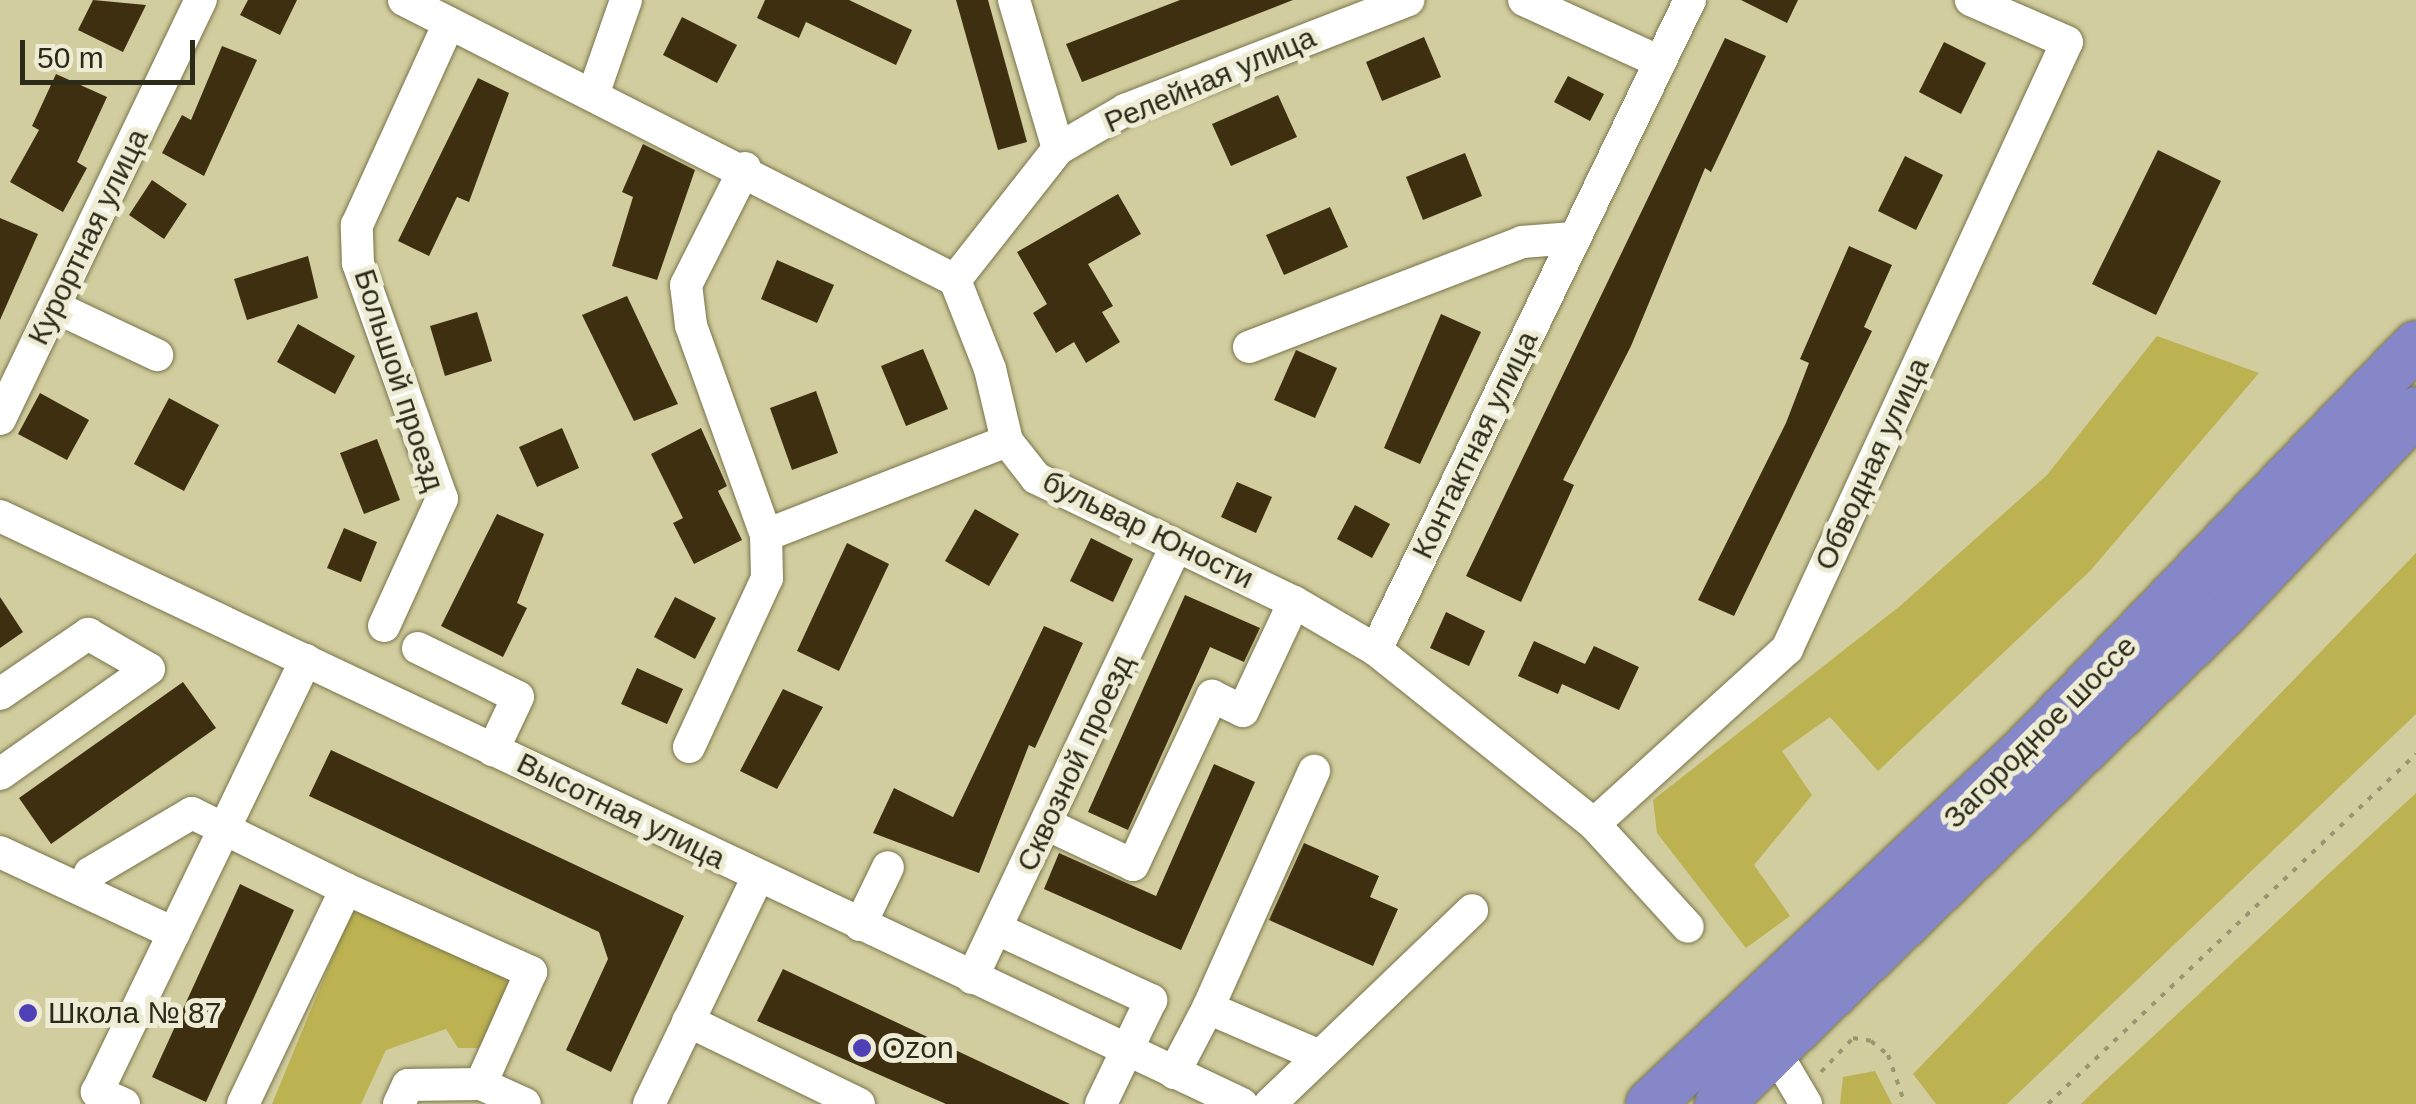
<!DOCTYPE html>
<meta charset="utf-8">
<style>
body{margin:0}
#map{position:relative;width:2416px;height:1104px;overflow:hidden;background:#d1cd9f;font-family:Helvetica,sans-serif}
div>[style]{position:absolute}
.green>*{inset:0;background:#bcb252}
.building>*{inset:0;background:#3e2f11}
.path>*{height:4px;margin-top:-2px;transform-origin:0;background:repeating-linear-gradient(90deg,#999671 0 5px,transparent 0 13px)}
.roads{filter:drop-shadow(0 0 2px #7a754a) drop-shadow(0 0 2px #7a754a)}
.minor>*{height:32px;margin:-16px;padding:0 16px;transform-origin:16px;border-radius:16px;background:#fff}
.highway>*{height:48px;margin:-24px;padding:0 24px;transform-origin:24px;border-radius:24px;background:#8687c8}
.dots>*{width:28px;height:28px;translate:-50% -50%;box-sizing:border-box;border:5px solid #eeecd5;border-radius:50%}
span{translate:-50% -50%;white-space:nowrap;text-align:center;line-height:1.15;-webkit-text-stroke:10px #eeecd5;paint-order:stroke}
.street-label{font-size:30px;color:#2c2a18}
.poi-label{font-size:30px;color:#2c2a18}
.left{translate:0 -50%;text-align:left}
.scale{position:absolute;left:20px;top:40px;width:175px;height:45px;box-sizing:border-box;border:5px solid #2c2a18;border-top:0;padding-left:12px;font-size:30px;line-height:35px;white-space:nowrap;color:#2c2a18;-webkit-text-stroke:8px #eeecd5;paint-order:stroke}
</style>
<div id="map">
<div class="green">
<i style="clip-path:polygon(2157px 336px,2259px 373px,2090px 571px,1878px 771px,1830px 717px,1782px 751px,1812px 795px,1754px 865px,1790px 916px,1746px 948px,1657px 833px,1653px 800px,1900px 606px,2047px 475px)"></i>
<i style="clip-path:polygon(2416px 553px,2416px 714px,2007px 1104px,1936px 1104px,1913px 1074px)"></i>
<i style="clip-path:polygon(2416px 793px,2416px 1104px,2081px 1104px,2092px 1093px)"></i>
<i style="clip-path:polygon(354px 905px,521px 980px,488px 1048px,458px 1048px,446px 1029px,386px 1050px,361px 1104px,272px 1104px)"></i>
<i style="clip-path:polygon(1875px 1071px,1892px 1104px,1840px 1104px,1843px 1077px)"></i>
</div>
<div class="building">
<i style="clip-path:polygon(93px 0,146px 5px,123px 52px,78px 30px)"></i>
<i style="clip-path:polygon(248px 0,297px 0,280px 35px,240px 15px)"></i>
<i style="clip-path:polygon(765px 0,849px 0,912px 30px,896px 65px,806px 22px,799px 38px,757px 18px)"></i>
<i style="clip-path:polygon(956px 0,988px 0,1027px 142px,998px 150px)"></i>
<i style="clip-path:polygon(1180px 0,1293px 0,1082px 82px,1066px 44px)"></i>
<i style="clip-path:polygon(1741px 0,1798px 0,1787px 23px)"></i>
<i style="clip-path:polygon(682px 17px,737px 45px,717px 83px,663px 55px)"></i>
<i style="clip-path:polygon(1424px 37px,1441px 77px,1382px 101px,1366px 62px)"></i>
<i style="clip-path:polygon(1725px 38px,1766px 56px,1711px 172px,1705px 168px,1631px 346px,1563px 480px,1574px 485px,1521px 602px,1466px 576px)"></i>
<i style="clip-path:polygon(1944px 42px,1986px 63px,1961px 114px,1919px 92px)"></i>
<i style="clip-path:polygon(222px 46px,257px 60px,204px 176px,162px 153px,182px 115px,191px 120px)"></i>
<i style="clip-path:polygon(56px 74px,107px 97px,77px 162px,87px 168px,63px 212px,10px 182px,39px 130px,32px 126px)"></i>
<i style="clip-path:polygon(1568px 76px,1604px 94px,1590px 121px,1554px 102px)"></i>
<i style="clip-path:polygon(478px 78px,509px 93px,469px 202px,457px 197px,429px 256px,398px 241px)"></i>
<i style="clip-path:polygon(1278px 95px,1297px 137px,1231px 166px,1212px 124px)"></i>
<i style="clip-path:polygon(643px 144px,695px 170px,657px 280px,612px 266px,633px 197px,622px 192px)"></i>
<i style="clip-path:polygon(2158px 150px,2221px 181px,2156px 315px,2092px 284px)"></i>
<i style="clip-path:polygon(1465px 153px,1482px 196px,1423px 220px,1406px 177px)"></i>
<i style="clip-path:polygon(1905px 156px,1943px 175px,1916px 230px,1878px 211px)"></i>
<i style="clip-path:polygon(152px 180px,187px 204px,164px 239px,129px 215px)"></i>
<i style="clip-path:polygon(1118px 194px,1141px 234px,1088px 264px,1113px 306px,1102px 312px,1120px 342px,1086px 363px,1074px 342px,1056px 353px,1033px 313px,1047px 304px,1017px 252px)"></i>
<i style="clip-path:polygon(1330px 207px,1348px 247px,1284px 275px,1266px 235px)"></i>
<i style="clip-path:polygon(0 218px,38px 234px,0 320px)"></i>
<i style="clip-path:polygon(1849px 246px,1892px 265px,1864px 327px,1872px 331px,1734px 616px,1698px 600px,1786px 423px,1809px 363px,1800px 359px)"></i>
<i style="clip-path:polygon(308px 256px,318px 298px,247px 320px,234px 279px)"></i>
<i style="clip-path:polygon(777px 260px,834px 285px,817px 323px,761px 299px)"></i>
<i style="clip-path:polygon(627px 296px,678px 404px,634px 421px,582px 315px)"></i>
<i style="clip-path:polygon(477px 312px,492px 361px,445px 376px,430px 326px)"></i>
<i style="clip-path:polygon(1441px 314px,1481px 332px,1420px 464px,1384px 448px)"></i>
<i style="clip-path:polygon(298px 324px,355px 356px,335px 394px,277px 362px)"></i>
<i style="clip-path:polygon(923px 349px,948px 409px,906px 426px,881px 366px)"></i>
<i style="clip-path:polygon(1296px 350px,1337px 368px,1315px 418px,1274px 400px)"></i>
<i style="clip-path:polygon(816px 391px,838px 453px,792px 470px,770px 408px)"></i>
<i style="clip-path:polygon(40px 393px,89px 420px,67px 460px,18px 434px)"></i>
<i style="clip-path:polygon(169px 398px,219px 425px,184px 491px,134px 464px)"></i>
<i style="clip-path:polygon(562px 428px,579px 468px,537px 487px,519px 447px)"></i>
<i style="clip-path:polygon(701px 428px,727px 486px,718px 491px,742px 540px,694px 564px,673px 523px,683px 518px,651px 454px)"></i>
<i style="clip-path:polygon(377px 439px,400px 500px,364px 514px,340px 453px)"></i>
<i style="clip-path:polygon(1237px 482px,1272px 497px,1256px 533px,1221px 517px)"></i>
<i style="clip-path:polygon(1355px 505px,1390px 524px,1372px 558px,1337px 539px)"></i>
<i style="clip-path:polygon(975px 509px,1019px 534px,989px 586px,945px 561px)"></i>
<i style="clip-path:polygon(497px 514px,544px 534px,517px 603px,527px 608px,503px 657px,441px 626px)"></i>
<i style="clip-path:polygon(344px 528px,377px 542px,361px 582px,327px 568px)"></i>
<i style="clip-path:polygon(1091px 538px,1133px 559px,1113px 602px,1070px 581px)"></i>
<i style="clip-path:polygon(847px 543px,889px 564px,839px 671px,797px 651px)"></i>
<i style="clip-path:polygon(1185px 595px,1260px 628px,1244px 662px,1210px 647px,1128px 830px,1088px 812px)"></i>
<i style="clip-path:polygon(0 597px,23px 632px,0 648px)"></i>
<i style="clip-path:polygon(675px 597px,716px 618px,695px 659px,654px 637px)"></i>
<i style="clip-path:polygon(1446px 612px,1485px 631px,1469px 666px,1430px 648px)"></i>
<i style="clip-path:polygon(1044px 626px,1083px 643px,1035px 748px,1029px 745px,979px 873px,873px 833px,894px 788px,953px 817px)"></i>
<i style="clip-path:polygon(1534px 641px,1585px 664px,1594px 646px,1639px 667px,1619px 710px,1562px 684px,1558px 694px,1518px 676px)"></i>
<i style="clip-path:polygon(637px 668px,683px 689px,667px 724px,621px 704px)"></i>
<i style="clip-path:polygon(183px 682px,216px 728px,51px 844px,19px 798px)"></i>
<i style="clip-path:polygon(783px 689px,823px 707px,777px 789px,740px 771px)"></i>
<i style="clip-path:polygon(331px 750px,684px 916px,611px 1072px,566px 1050px,608px 959px,599px 932px,309px 796px)"></i>
<i style="clip-path:polygon(1214px 764px,1255px 782px,1181px 950px,1044px 889px,1059px 853px,1156px 896px)"></i>
<i style="clip-path:polygon(1304px 843px,1379px 876px,1370px 897px,1398px 909px,1373px 966px,1269px 920px)"></i>
<i style="clip-path:polygon(240px 884px,294px 910px,206px 1102px,152px 1077px)"></i>
<i style="clip-path:polygon(783px 969px,1070px 1104px,946px 1104px,757px 1021px)"></i>
</div>
<div class="path">
<i style="left:1821px;top:1072px;width:47px;rotate:-46.7deg"></i>
<i style="left:1853px;top:1038px;width:18px;rotate:9deg"></i>
<i style="left:1871px;top:1041px;width:22px;rotate:39deg"></i>
<i style="left:1888px;top:1055px;width:52px;rotate:70.9deg"></i>
<i style="left:2048px;top:1104px;width:508px;rotate:-43.56deg"></i>
</div>
<div class="roads">
<div class="minor">
<i style="left:404px;top:0;width:618px;rotate:26.94deg"></i>
<i style="left:955px;top:280px;width:96px;rotate:68.5deg"></i>
<i style="left:990px;top:369px;width:74px;rotate:76.7deg"></i>
<i style="left:1007px;top:441px;width:47px;rotate:51.9deg"></i>
<i style="left:1036px;top:478px;width:286px;rotate:25.7deg"></i>
<i style="left:1294px;top:602px;width:95px;rotate:30.3deg"></i>
<i style="left:1376px;top:650px;width:279px;rotate:38.6deg"></i>
<i style="left:1594px;top:824px;width:139px;rotate:47.6deg"></i>
<i style="left:1014px;top:0;width:155px;rotate:73.5deg"></i>
<i style="left:1524px;top:0;width:149px;rotate:24.5deg"></i>
<i style="left:594px;top:92px;width:97px;rotate:-70.8deg"></i>
<i style="left:955px;top:280px;width:167px;rotate:-51.8deg"></i>
<i style="left:1058px;top:149px;width:78px;rotate:-30.2deg"></i>
<i style="left:1125px;top:110px;width:304px;rotate:-21.2deg"></i>
<i style="left:55px;top:307px;width:113px;rotate:25.2deg"></i>
<i style="left:1249px;top:347px;width:292px;rotate:-21deg"></i>
<i style="left:1522px;top:242px;width:51px;rotate:-4.5deg"></i>
<i style="left:0;top:419px;width:465px;rotate:-64.4deg"></i>
<i style="left:0;top:516px;width:1374px;rotate:25.33deg"></i>
<i style="left:766px;top:535px;width:259px;rotate:-21.3deg"></i>
<i style="left:384px;top:626px;width:140px;rotate:-65.5deg"></i>
<i style="left:442px;top:499px;width:251px;rotate:-109.6deg"></i>
<i style="left:358px;top:263px;width:38px;rotate:-92deg"></i>
<i style="left:357px;top:225px;width:222px;rotate:-65.5deg"></i>
<i style="left:418px;top:648px;width:111px;rotate:26.1deg"></i>
<i style="left:518px;top:697px;width:59px;rotate:115.3deg"></i>
<i style="left:1376px;top:650px;width:722px;rotate:-64.22deg"></i>
<i style="left:0;top:694px;width:107px;rotate:-34.3deg"></i>
<i style="left:88px;top:634px;width:70px;rotate:29.8deg"></i>
<i style="left:149px;top:669px;width:182px;rotate:144.8deg"></i>
<i style="left:689px;top:747px;width:186px;rotate:-65.2deg"></i>
<i style="left:767px;top:578px;width:43px;rotate:-91.3deg"></i>
<i style="left:766px;top:535px;width:223px;rotate:-109.7deg"></i>
<i style="left:691px;top:325px;width:40px;rotate:-97.1deg"></i>
<i style="left:686px;top:285px;width:131px;rotate:-63.2deg"></i>
<i style="left:1046px;top:824px;width:96px;rotate:25.2deg"></i>
<i style="left:1133px;top:865px;width:187px;rotate:-64.9deg"></i>
<i style="left:1212px;top:696px;width:34px;rotate:26deg"></i>
<i style="left:1243px;top:711px;width:120px;rotate:-64.9deg"></i>
<i style="left:1594px;top:824px;width:261px;rotate:-42.2deg"></i>
<i style="left:1787px;top:649px;width:668px;rotate:-65.24deg"></i>
<i style="left:2067px;top:42px;width:105px;rotate:-156.4deg"></i>
<i style="left:0;top:852px;width:192px;rotate:25deg"></i>
<i style="left:82px;top:889px;width:18px;rotate:-63deg"></i>
<i style="left:90px;top:873px;width:118px;rotate:-30.5deg"></i>
<i style="left:192px;top:813px;width:172px;rotate:26.3deg"></i>
<i style="left:346px;top:889px;width:238px;rotate:115.6deg"></i>
<i style="left:346px;top:889px;width:203px;rotate:24.2deg"></i>
<i style="left:531px;top:972px;width:123px;rotate:114.1deg"></i>
<i style="left:860px;top:925px;width:64px;rotate:-64.2deg"></i>
<i style="left:997px;top:929px;width:170px;rotate:24.8deg"></i>
<i style="left:1151px;top:1000px;width:115px;rotate:115.7deg"></i>
<i style="left:972px;top:978px;width:478px;rotate:-64.7deg"></i>
<i style="left:1208px;top:1008px;width:260px;rotate:-65.9deg"></i>
<i style="left:688px;top:1021px;width:190px;rotate:25.9deg"></i>
<i style="left:1776px;top:1053px;width:59px;rotate:59.5deg"></i>
<i style="left:1174px;top:1073px;width:73px;rotate:-62.4deg"></i>
<i style="left:1208px;top:1008px;width:119px;rotate:23.3deg"></i>
<i style="left:124px;top:1104px;width:30px;rotate:-156deg"></i>
<i style="left:97px;top:1092px;width:480px;rotate:-64.2deg"></i>
<i style="left:399px;top:1104px;width:21px;rotate:-65deg"></i>
<i style="left:408px;top:1085px;width:73px;rotate:-0.8deg"></i>
<i style="left:481px;top:1084px;width:48px;rotate:24.4deg"></i>
<i style="left:649px;top:1104px;width:253px;rotate:-64.4deg"></i>
<i style="left:1270px;top:1104px;width:280px;rotate:-43.8deg"></i>
</div>
<div class="highway">
<i style="left:1650px;top:1104px;width:519px;rotate:-43.36deg"></i>
<i style="left:2027px;top:748px;width:560px;rotate:-46.01deg"></i>
<i style="left:1719px;top:1104px;width:702px;rotate:-44.19deg"></i>
<i style="left:2222px;top:615px;width:282px;rotate:-46.4deg"></i>
</div>
</div>
<div class="dots">
<i style="left:28px;top:1013px;background:#5040b8"></i>
<i style="left:862px;top:1048px;background:#5040b8"></i>
</div>
<div class="street-label">
<span style="left:1210px;top:80px;rotate:-23deg">Релейная улица</span>
<span style="left:88px;top:237px;rotate:-64deg">Курортная улица</span>
<span style="left:399px;top:380px;rotate:72deg">Большой проезд</span>
<span style="left:1475px;top:445px;rotate:-64deg">Контактная улица</span>
<span style="left:1872px;top:464px;rotate:-65deg">Обводная улица</span>
<span style="left:1148px;top:530px;rotate:26deg">бульвар Юности</span>
<span style="left:2040px;top:732px;rotate:-45deg">Загородное шоссе</span>
<span style="left:1075px;top:763px;rotate:-65deg">Сквозной проезд</span>
<span style="left:621px;top:811px;rotate:26deg">Высотная улица</span>
</div>
<div class="poi-label">
<span class="left" style="left:48px;top:1013px">Школа № 87</span>
<span class="left" style="left:882px;top:1048px">Ozon</span>
</div>
<div class="scale">50 m</div>
</div>
